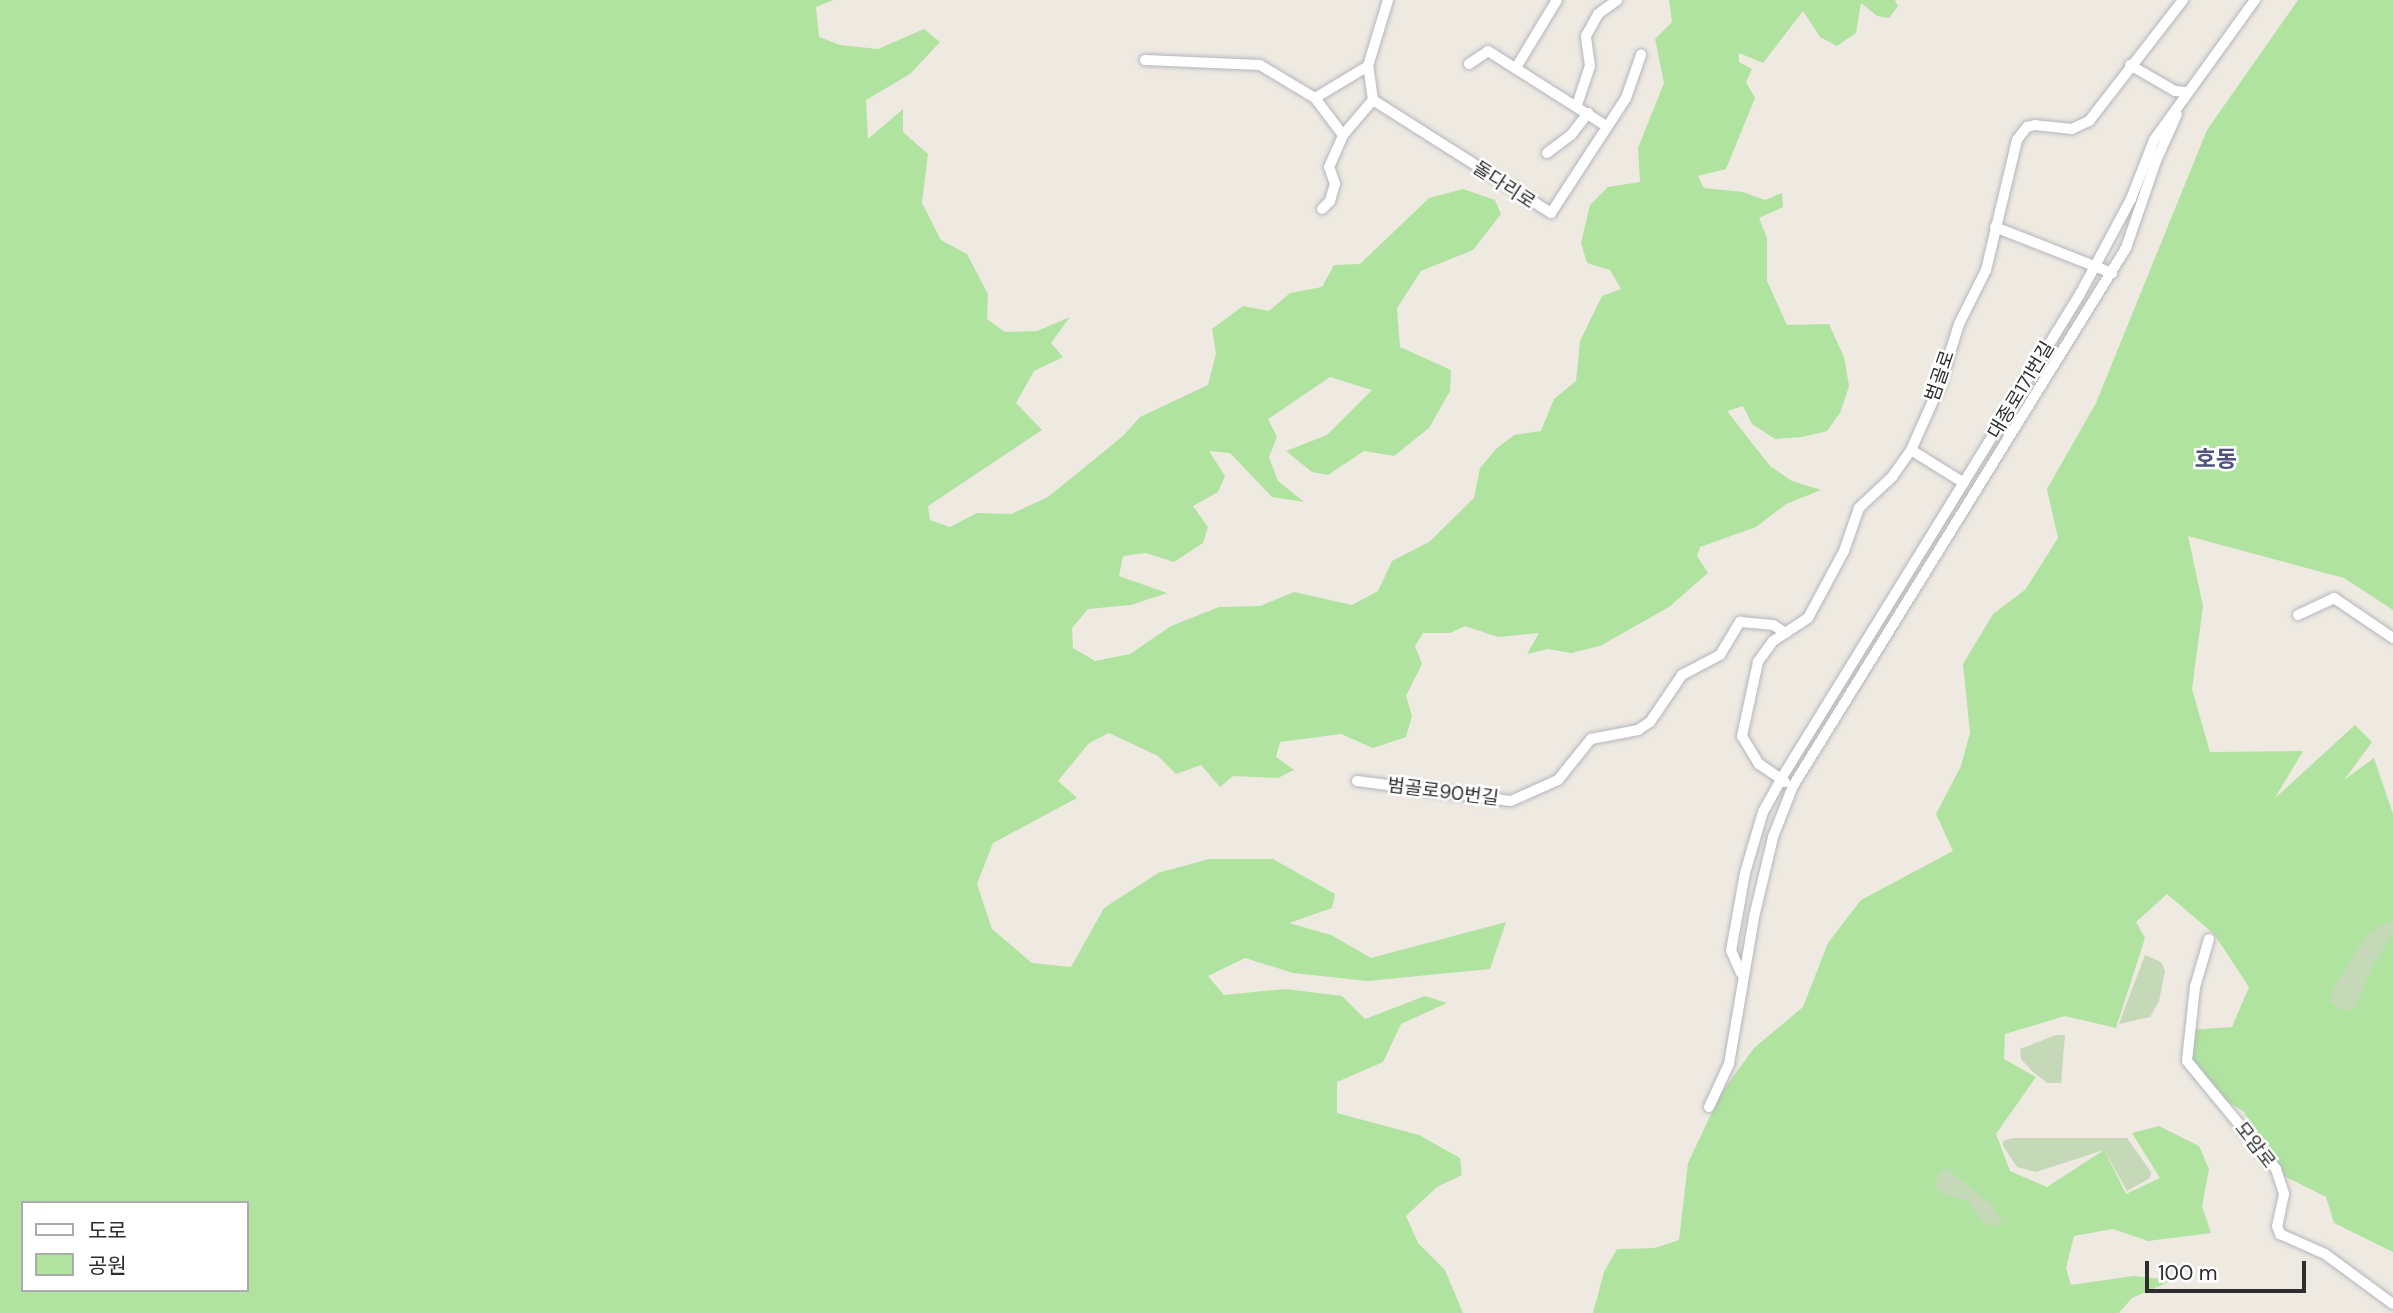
<!DOCTYPE html>
<meta charset="utf-8">
<style>
body{margin:0}
#map{position:relative;width:2393px;height:1313px;overflow:hidden;background:#eeeae1;font-family:"DM Sans","Noto Sans KR",sans-serif}
div>[style]{position:absolute}
.green>*{inset:0;background:#b0e39f}
.cemetery>*{inset:0;background:#c5d8b8}
.roads{filter:drop-shadow(0 0 2px #b4b5c0) drop-shadow(0 0 2px #b4b5c0)}
.minor>*{height:10px;margin:-5px;padding:0 5px;transform-origin:5px;border-radius:5px;background:#fff}
span{translate:-50% -50%;white-space:nowrap;text-align:center;line-height:1.15;-webkit-text-stroke:5px #fff;paint-order:stroke}
.street-label{font-size:19px;color:#2e2e2e}
.quarter-label{font-size:23px;color:#4e527e;font-weight:700}
.legend{position:absolute;left:21px;top:1201px;width:228px;height:91px;box-sizing:border-box;background:#fff;border:2px solid #ababab;margin:0;padding:9px 12px;list-style:none;font-size:21px;color:#2e2e2e}
.legend li{display:flex;align-items:center;gap:14px;height:35px}
.legend b{width:35px;border:2px solid #ababab}
.scale{position:absolute;left:2145px;top:1261px;width:161px;height:32px;box-sizing:border-box;border:4px solid #2e2e2e;border-top:0;padding-left:9px;font-size:21px;line-height:24px;white-space:nowrap;color:#2e2e2e;-webkit-text-stroke:5px #fff;paint-order:stroke}
</style>
<div id="map">
<div class="green">
<i style="clip-path:polygon(evenodd,0 0,833px 0,816px 7px,819px 37px,840px 45px,878px 49px,924px 29px,940px 42px,910px 74px,866px 100px,868px 139px,903px 109px,903px 132px,928px 154px,922px 203px,941px 240px,967px 254px,988px 294px,987px 319px,1005px 332px,1037px 331px,1070px 317px,1051px 343px,1063px 357px,1034px 371px,1016px 403px,1042px 430px,928px 506px,930px 520px,950px 527px,977px 513px,1011px 514px,1048px 497px,1123px 436px,1140px 417px,1208px 385px,1216px 354px,1212px 329px,1243px 306px,1269px 311px,1290px 293px,1322px 287px,1334px 265px,1360px 264px,1429px 198px,1463px 189px,1495px 200px,1501px 214px,1473px 250px,1421px 271px,1397px 308px,1400px 347px,1451px 370px,1450px 391px,1429px 428px,1394px 456px,1364px 451px,1328px 475px,1312px 472px,1286px 451px,1327px 435px,1372px 390px,1330px 377px,1268px 419px,1277px 437px,1269px 457px,1278px 481px,1304px 502px,1272px 497px,1230px 453px,1209px 451px,1225px 476px,1218px 492px,1193px 506px,1208px 527px,1203px 543px,1174px 562px,1146px 553px,1123px 556px,1119px 576px,1167px 593px,1131px 605px,1088px 609px,1072px 628px,1073px 648px,1095px 661px,1130px 654px,1171px 626px,1219px 607px,1260px 606px,1294px 592px,1352px 605px,1378px 591px,1392px 561px,1429px 542px,1474px 498px,1480px 468px,1496px 449px,1514px 435px,1541px 431px,1554px 399px,1576px 381px,1580px 341px,1602px 296px,1621px 289px,1610px 270px,1587px 263px,1581px 243px,1590px 205px,1608px 187px,1640px 182px,1638px 148px,1664px 83px,1655px 39px,1672px 22px,1669px 0,1895px 0,1898px 6px,1889px 18px,1877px 16px,1861px 3px,1856px 33px,1837px 46px,1820px 37px,1803px 11px,1763px 63px,1739px 53px,1739px 62px,1752px 69px,1746px 82px,1755px 98px,1726px 169px,1698px 176px,1704px 188px,1743px 192px,1765px 200px,1782px 193px,1783px 207px,1759px 218px,1767px 238px,1767px 281px,1787px 325px,1829px 324px,1844px 357px,1849px 386px,1840px 413px,1827px 431px,1802px 437px,1775px 439px,1752px 424px,1743px 406px,1727px 411px,1770px 466px,1792px 481px,1821px 490px,1786px 504px,1756px 527px,1700px 547px,1697px 556px,1708px 573px,1669px 607px,1600px 646px,1571px 653px,1548px 649px,1527px 654px,1539px 633px,1498px 637px,1465px 626px,1450px 633px,1423px 633px,1415px 646px,1422px 664px,1406px 696px,1412px 716px,1406px 737px,1373px 748px,1341px 734px,1280px 742px,1276px 757px,1294px 770px,1278px 778px,1233px 776px,1220px 787px,1201px 765px,1176px 774px,1158px 756px,1109px 733px,1089px 743px,1058px 781px,1077px 798px,993px 843px,977px 884px,992px 929px,1032px 963px,1071px 967px,1104px 908px,1158px 873px,1209px 859px,1273px 859px,1335px 894px,1332px 908px,1289px 923px,1331px 935px,1371px 958px,1506px 922px,1490px 969px,1367px 981px,1293px 973px,1245px 958px,1208px 976px,1224px 995px,1286px 989px,1342px 996px,1365px 1019px,1425px 996px,1447px 1003px,1401px 1024px,1383px 1062px,1337px 1082px,1337px 1113px,1419px 1135px,1460px 1158px,1462px 1175px,1437px 1187px,1406px 1216px,1418px 1243px,1445px 1270px,1463px 1313px,0 1313px,0 0,23px 1203px,247px 1203px,247px 1290px,23px 1290px,23px 1203px)"></i>
<i style="clip-path:polygon(2298px 0,2393px 0,2393px 610px,2344px 578px,2188px 536px,2203px 606px,2192px 689px,2210px 752px,2303px 751px,2275px 798px,2355px 725px,2372px 742px,2344px 780px,2374px 758px,2393px 814px,2393px 1252px,2334px 1223px,2326px 1197px,2284px 1176px,2244px 1112px,2193px 1079px,2188px 1030px,2232px 1027px,2249px 987px,2214px 934px,2167px 894px,2136px 922px,2145px 938px,2116px 1028px,2065px 1016px,2005px 1034px,2004px 1059px,2036px 1077px,1996px 1134px,2010px 1171px,2047px 1187px,2104px 1150px,2126px 1194px,2160px 1178px,2132px 1133px,2159px 1126px,2199px 1146px,2209px 1169px,2202px 1206px,2211px 1233px,2148px 1241px,2113px 1229px,2074px 1236px,2066px 1268px,2071px 1285px,2133px 1276px,2173px 1280px,2132px 1298px,2119px 1313px,1593px 1313px,1604px 1272px,1617px 1249px,1655px 1248px,1679px 1240px,1688px 1163px,1720px 1095px,1754px 1048px,1803px 1007px,1828px 943px,1861px 900px,1953px 851px,1936px 814px,1961px 766px,1970px 733px,1963px 664px,1993px 614px,2025px 590px,2058px 538px,2047px 489px,2096px 403px,2207px 130px)"></i>
</div>
<div class="cemetery">
<i style="clip-path:polygon(2393px 920px,2393px 932px,2371px 969px,2356px 1007px,2345px 1011px,2331px 1002px,2332px 990px,2368px 933px)"></i>
<i style="clip-path:polygon(2145px 955px,2161px 962px,2165px 971px,2159px 1001px,2150px 1017px,2119px 1024px)"></i>
<i style="clip-path:polygon(2056px 1035px,2065px 1035px,2061px 1083px,2047px 1083px,2032px 1071px,2021px 1059px,2020px 1049px)"></i>
<i style="clip-path:polygon(2013px 1138px,2127px 1138px,2151px 1172px,2150px 1178px,2127px 1191px,2104px 1150px,2036px 1172px,2017px 1167px,2003px 1146px,2003px 1141px)"></i>
<i style="clip-path:polygon(1946px 1168px,1990px 1203px,2003px 1222px,1998px 1226px,1983px 1223px,1967px 1200px,1950px 1197px,1935px 1188px,1938px 1176px)"></i>
</div>
<div class="roads">
<div class="minor">
<i style="left:2183px;top:0;width:153px;rotate:127.8deg"></i>
<i style="left:2089px;top:121px;width:19px;rotate:155deg"></i>
<i style="left:2072px;top:129px;width:37px;rotate:-174deg"></i>
<i style="left:2035px;top:125px;width:8px;rotate:166deg"></i>
<i style="left:2027px;top:127px;width:16px;rotate:128deg"></i>
<i style="left:2017px;top:140px;width:134px;rotate:103.4deg"></i>
<i style="left:1986px;top:270px;width:60px;rotate:116.6deg"></i>
<i style="left:1959px;top:324px;width:64px;rotate:107.3deg"></i>
<i style="left:1940px;top:385px;width:71px;rotate:114deg"></i>
<i style="left:1911px;top:450px;width:32px;rotate:125deg"></i>
<i style="left:1893px;top:476px;width:47px;rotate:136.7deg"></i>
<i style="left:1859px;top:508px;width:46px;rotate:109.2deg"></i>
<i style="left:1844px;top:551px;width:76px;rotate:118.2deg"></i>
<i style="left:1808px;top:618px;width:42px;rotate:146.7deg"></i>
<i style="left:1773px;top:641px;width:26px;rotate:126deg"></i>
<i style="left:1758px;top:662px;width:76px;rotate:102.2deg"></i>
<i style="left:1742px;top:736px;width:33px;rotate:59deg"></i>
<i style="left:1759px;top:764px;width:27px;rotate:34deg"></i>
<i style="left:1781px;top:779px;width:570px;rotate:-58.35deg"></i>
<i style="left:2080px;top:294px;width:108px;rotate:-61.8deg"></i>
<i style="left:2131px;top:199px;width:63px;rotate:-68.7deg"></i>
<i style="left:2154px;top:140px;width:173px;rotate:-54.2deg"></i>
<i style="left:1145px;top:60px;width:115px;rotate:2.5deg"></i>
<i style="left:1260px;top:65px;width:64px;rotate:31deg"></i>
<i style="left:1315px;top:98px;width:46px;rotate:52.9deg"></i>
<i style="left:1469px;top:64px;width:23px;rotate:-34deg"></i>
<i style="left:1488px;top:51px;width:140px;rotate:32.4deg"></i>
<i style="left:2130px;top:65px;width:52px;rotate:30deg"></i>
<i style="left:2175px;top:91px;width:12px;rotate:5deg"></i>
<i style="left:1517px;top:66px;width:77px;rotate:-58.8deg"></i>
<i style="left:1315px;top:98px;width:62px;rotate:-31.1deg"></i>
<i style="left:1373px;top:100px;width:211px;rotate:32.4deg"></i>
<i style="left:1551px;top:213px;width:137px;rotate:-56.9deg"></i>
<i style="left:1626px;top:98px;width:46px;rotate:-70.8deg"></i>
<i style="left:1373px;top:100px;width:34px;rotate:-98deg"></i>
<i style="left:1368px;top:66px;width:69px;rotate:-73.1deg"></i>
<i style="left:1577px;top:105px;width:41px;rotate:-71.6deg"></i>
<i style="left:1590px;top:66px;width:30px;rotate:-98deg"></i>
<i style="left:1586px;top:36px;width:25px;rotate:-61deg"></i>
<i style="left:1598px;top:14px;width:24px;rotate:-36deg"></i>
<i style="left:1547px;top:153px;width:30px;rotate:-37deg"></i>
<i style="left:1571px;top:135px;width:28px;rotate:-52deg"></i>
<i style="left:1322px;top:209px;width:11px;rotate:-45deg"></i>
<i style="left:1330px;top:201px;width:18px;rotate:-74deg"></i>
<i style="left:1335px;top:184px;width:18px;rotate:-109deg"></i>
<i style="left:1329px;top:167px;width:35px;rotate:-66deg"></i>
<i style="left:1343px;top:135px;width:46px;rotate:-49.4deg"></i>
<i style="left:1995px;top:227px;width:126px;rotate:21.5deg"></i>
<i style="left:1911px;top:450px;width:62px;rotate:31.9deg"></i>
<i style="left:2298px;top:615px;width:40px;rotate:-25deg"></i>
<i style="left:2334px;top:598px;width:71px;rotate:34.1deg"></i>
<i style="left:1357px;top:781px;width:155px;rotate:7.4deg"></i>
<i style="left:1511px;top:801px;width:51px;rotate:-24.1deg"></i>
<i style="left:1558px;top:780px;width:53px;rotate:-51.2deg"></i>
<i style="left:1591px;top:739px;width:48px;rotate:-10.8deg"></i>
<i style="left:1638px;top:730px;width:14px;rotate:-34deg"></i>
<i style="left:1650px;top:722px;width:57px;rotate:-55.8deg"></i>
<i style="left:1682px;top:675px;width:43px;rotate:-27.8deg"></i>
<i style="left:1720px;top:655px;width:39px;rotate:-59deg"></i>
<i style="left:1740px;top:622px;width:33px;rotate:5deg"></i>
<i style="left:1773px;top:625px;width:15px;rotate:32deg"></i>
<i style="left:2209px;top:939px;width:50px;rotate:106.3deg"></i>
<i style="left:2195px;top:987px;width:74px;rotate:96.2deg"></i>
<i style="left:2187px;top:1061px;width:140px;rotate:50.5deg"></i>
<i style="left:2276px;top:1169px;width:26px;rotate:72deg"></i>
<i style="left:2284px;top:1194px;width:33px;rotate:102deg"></i>
<i style="left:2277px;top:1226px;width:9px;rotate:69deg"></i>
<i style="left:2280px;top:1234px;width:49px;rotate:24deg"></i>
<i style="left:2325px;top:1254px;width:84px;rotate:36.3deg"></i>
<i style="left:1741px;top:973px;width:24px;rotate:-114deg"></i>
<i style="left:1731px;top:951px;width:79px;rotate:-79.8deg"></i>
<i style="left:1745px;top:873px;width:64px;rotate:-73.6deg"></i>
<i style="left:1763px;top:812px;width:38px;rotate:-61deg"></i>
<i style="left:1781px;top:779px;width:5px;rotate:37deg"></i>
<i style="left:1709px;top:1107px;width:47px;rotate:-65.1deg"></i>
<i style="left:1729px;top:1064px;width:149px;rotate:-80.3deg"></i>
<i style="left:1754px;top:917px;width:82px;rotate:-76.6deg"></i>
<i style="left:1773px;top:837px;width:55px;rotate:-68.6deg"></i>
<i style="left:1793px;top:786px;width:633px;rotate:-58.24deg"></i>
<i style="left:2126px;top:248px;width:92px;rotate:-71deg"></i>
<i style="left:2156px;top:161px;width:51px;rotate:-65.9deg"></i>
</div>
</div>
<div class="street-label">
<span style="left:1504px;top:185px;rotate:33deg">돌다리로</span>
<span style="left:1940px;top:376px;rotate:-71deg">범골로</span>
<span style="left:2021px;top:390px;rotate:-59deg">대종로171번길</span>
<span style="left:1443px;top:792px;rotate:7deg">범골로90번길</span>
<span style="left:2255px;top:1145px;rotate:52deg">모암로</span>
</div>
<div class="quarter-label">
<span style="left:2216px;top:459px">호동</span>
</div>
<ul class="legend">
<li><b style="height:9px;background:#fff"></b>도로</li>
<li><b style="height:19px;background:#b0e39f"></b>공원</li>
</ul>
<div class="scale">100 m</div>
</div>
